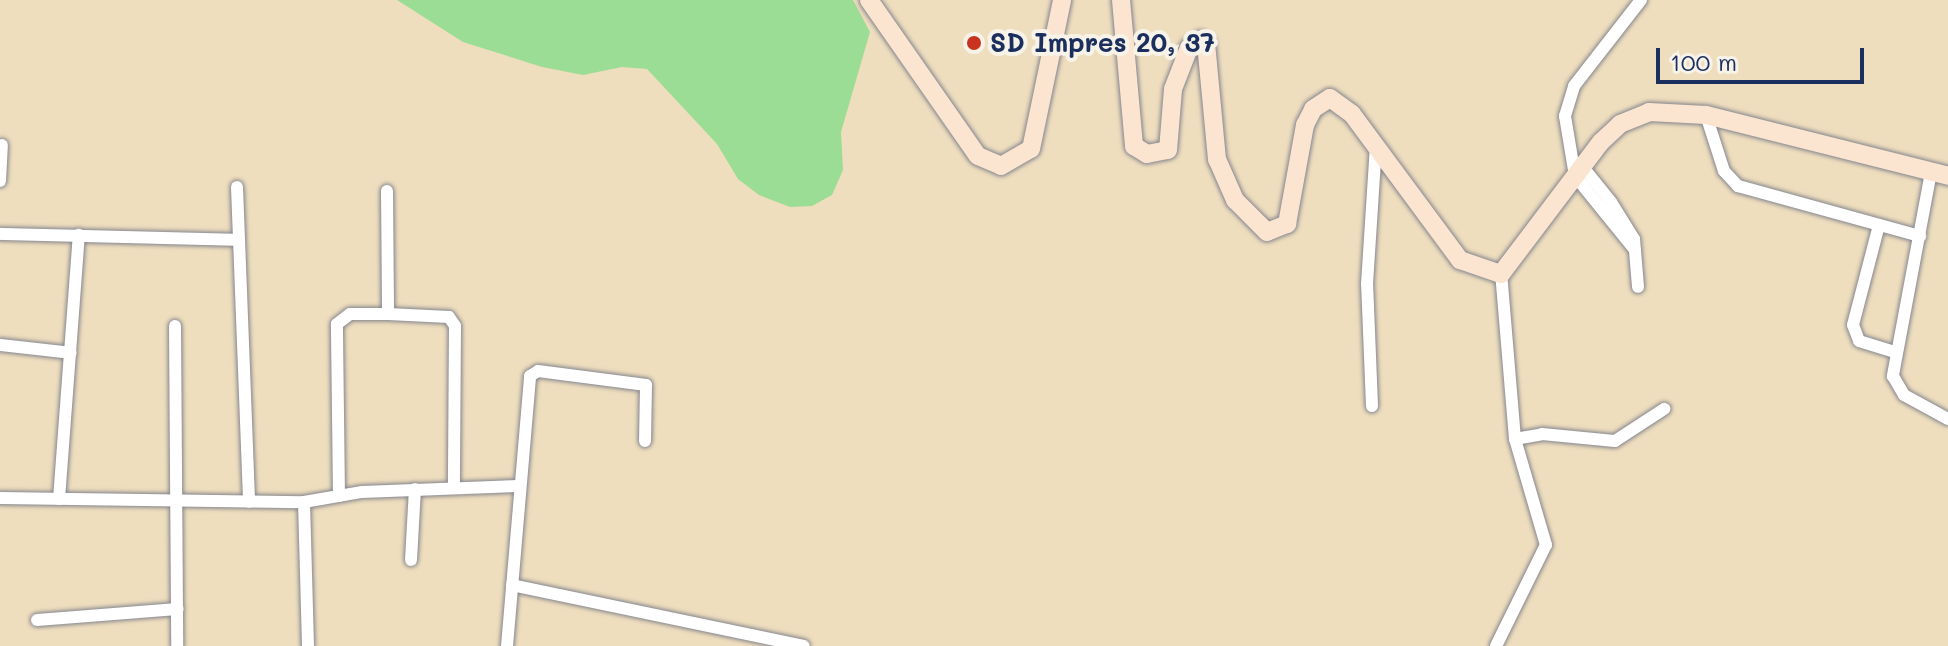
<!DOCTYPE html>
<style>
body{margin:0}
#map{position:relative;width:1948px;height:646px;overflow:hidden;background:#efdebe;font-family:Mali,sans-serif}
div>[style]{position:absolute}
.green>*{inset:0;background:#9bdd94}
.roads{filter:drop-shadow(0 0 2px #85868e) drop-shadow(0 0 2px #85868e)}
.street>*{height:12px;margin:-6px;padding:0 6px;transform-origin:6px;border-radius:6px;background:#fff}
.secondary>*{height:18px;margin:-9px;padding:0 9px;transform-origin:9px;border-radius:9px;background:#fce5d0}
.dots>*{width:22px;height:22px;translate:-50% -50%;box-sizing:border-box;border:4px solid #f7f3e8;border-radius:50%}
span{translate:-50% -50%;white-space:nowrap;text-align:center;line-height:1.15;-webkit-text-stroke:8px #f7f3e8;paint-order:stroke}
.poi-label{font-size:26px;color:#1b2f5e;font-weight:700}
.left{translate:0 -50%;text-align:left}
.scale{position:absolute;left:1656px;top:48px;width:208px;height:36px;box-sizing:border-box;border:4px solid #1b2f5e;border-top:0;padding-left:10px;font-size:24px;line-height:28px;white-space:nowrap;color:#1b2f5e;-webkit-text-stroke:6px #f7f3e8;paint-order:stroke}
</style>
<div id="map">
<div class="green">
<i style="clip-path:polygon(397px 0,853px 0,870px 32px,841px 132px,843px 170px,832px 195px,812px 206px,790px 207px,759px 195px,738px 179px,717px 144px,647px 69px,622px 67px,583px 75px,542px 67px,463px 42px)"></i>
</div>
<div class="roads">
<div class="street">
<i style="left:1706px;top:115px;width:59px;rotate:72.2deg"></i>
<i style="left:1724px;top:171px;width:21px;rotate:47deg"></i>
<i style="left:1738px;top:186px;width:189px;rotate:15.4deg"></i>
<i style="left:1576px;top:166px;width:6px"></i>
<i style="left:1582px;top:166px;width:46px;rotate:51.1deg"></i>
<i style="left:1611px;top:202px;width:44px;rotate:58.1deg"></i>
<i style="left:1634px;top:239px;width:48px;rotate:85.2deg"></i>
<i style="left:1931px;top:172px;width:208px;rotate:100.6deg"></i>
<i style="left:1893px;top:376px;width:22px;rotate:60deg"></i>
<i style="left:1904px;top:395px;width:50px;rotate:28.6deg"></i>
<i style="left:0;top:181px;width:36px;rotate:-87deg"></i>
<i style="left:237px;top:187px;width:315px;rotate:87.8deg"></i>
<i style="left:387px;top:191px;width:123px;rotate:89.5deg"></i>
<i style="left:388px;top:314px;width:61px;rotate:2.8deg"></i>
<i style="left:449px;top:317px;width:11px;rotate:56deg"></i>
<i style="left:455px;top:326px;width:160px;rotate:90.4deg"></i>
<i style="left:1879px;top:225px;width:103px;rotate:104.6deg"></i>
<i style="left:1853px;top:325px;width:17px;rotate:69deg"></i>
<i style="left:1859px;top:341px;width:39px;rotate:17deg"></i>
<i style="left:0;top:234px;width:238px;rotate:1.4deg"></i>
<i style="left:1635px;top:250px;width:95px;rotate:-129deg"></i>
<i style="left:1575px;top:176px;width:61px;rotate:-99.5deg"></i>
<i style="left:1565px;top:116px;width:31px;rotate:-73deg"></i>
<i style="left:1574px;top:86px;width:109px;rotate:-52.1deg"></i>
<i style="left:175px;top:326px;width:320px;rotate:89.6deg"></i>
<i style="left:0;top:345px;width:71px;rotate:6.4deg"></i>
<i style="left:1372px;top:406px;width:122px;rotate:-92.3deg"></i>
<i style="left:1367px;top:284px;width:138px;rotate:-86.3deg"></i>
<i style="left:1515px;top:439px;width:27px;rotate:-10deg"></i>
<i style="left:1542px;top:434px;width:73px;rotate:5.5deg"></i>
<i style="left:1615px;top:441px;width:59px;rotate:-33.1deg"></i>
<i style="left:339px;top:496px;width:172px;rotate:-90.7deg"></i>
<i style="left:337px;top:324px;width:16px;rotate:-38deg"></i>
<i style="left:350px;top:314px;width:38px"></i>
<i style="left:0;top:498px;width:304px;rotate:0.8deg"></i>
<i style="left:304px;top:502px;width:59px;rotate:-9.8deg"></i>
<i style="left:362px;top:492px;width:156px;rotate:-2.2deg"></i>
<i style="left:59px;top:499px;width:265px;rotate:-85.7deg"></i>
<i style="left:304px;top:502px;width:144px;rotate:88.4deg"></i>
<i style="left:411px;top:560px;width:71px;rotate:-86.8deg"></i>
<i style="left:512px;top:585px;width:298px;rotate:11.8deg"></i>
<i style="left:37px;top:620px;width:141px;rotate:-4.5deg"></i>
<i style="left:507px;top:646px;width:271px;rotate:-85.1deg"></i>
<i style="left:530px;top:376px;width:9px;rotate:-32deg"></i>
<i style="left:538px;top:371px;width:109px;rotate:7.4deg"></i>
<i style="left:646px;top:385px;width:56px;rotate:91deg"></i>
<i style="left:1496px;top:646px;width:113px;rotate:-63.7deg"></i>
<i style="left:1546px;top:545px;width:110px;rotate:-106.3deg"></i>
<i style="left:1515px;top:439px;width:166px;rotate:-94.8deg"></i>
</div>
<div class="secondary">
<i style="left:869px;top:0;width:190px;rotate:55.1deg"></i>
<i style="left:978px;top:156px;width:25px;rotate:23deg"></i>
<i style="left:1001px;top:166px;width:34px;rotate:-30deg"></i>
<i style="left:1031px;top:149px;width:152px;rotate:-78.2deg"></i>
<i style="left:1121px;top:0;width:147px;rotate:84.9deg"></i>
<i style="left:1134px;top:146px;width:15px;rotate:32deg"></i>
<i style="left:1147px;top:154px;width:21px;rotate:-11deg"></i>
<i style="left:1168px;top:150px;width:61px;rotate:-85.3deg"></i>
<i style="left:1173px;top:89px;width:44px;rotate:-68.7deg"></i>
<i style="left:1189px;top:48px;width:14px;rotate:-34deg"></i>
<i style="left:1201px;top:40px;width:6px;rotate:31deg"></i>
<i style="left:1206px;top:43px;width:117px;rotate:84.6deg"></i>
<i style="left:1217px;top:159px;width:45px;rotate:66.3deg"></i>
<i style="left:1235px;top:200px;width:45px;rotate:45deg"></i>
<i style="left:1267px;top:232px;width:22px;rotate:-22deg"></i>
<i style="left:1287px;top:224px;width:101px;rotate:-79.7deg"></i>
<i style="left:1305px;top:125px;width:18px;rotate:-63deg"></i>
<i style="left:1313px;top:109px;width:20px;rotate:-33deg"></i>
<i style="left:1330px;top:98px;width:27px;rotate:36deg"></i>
<i style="left:1352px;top:114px;width:182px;rotate:53.5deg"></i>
<i style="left:1460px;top:260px;width:43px;rotate:18.9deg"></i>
<i style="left:1501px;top:274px;width:166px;rotate:-52.9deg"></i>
<i style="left:1601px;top:142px;width:26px;rotate:-43deg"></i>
<i style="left:1620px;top:124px;width:31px;rotate:-22deg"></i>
<i style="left:1649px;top:112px;width:57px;rotate:3deg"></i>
<i style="left:1706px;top:115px;width:250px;rotate:14.1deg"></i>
</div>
</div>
<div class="dots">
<i style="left:974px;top:43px;background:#c8321e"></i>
</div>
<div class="poi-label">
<span class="left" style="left:990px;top:43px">SD Impres 20, 37</span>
</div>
<div class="scale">100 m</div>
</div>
